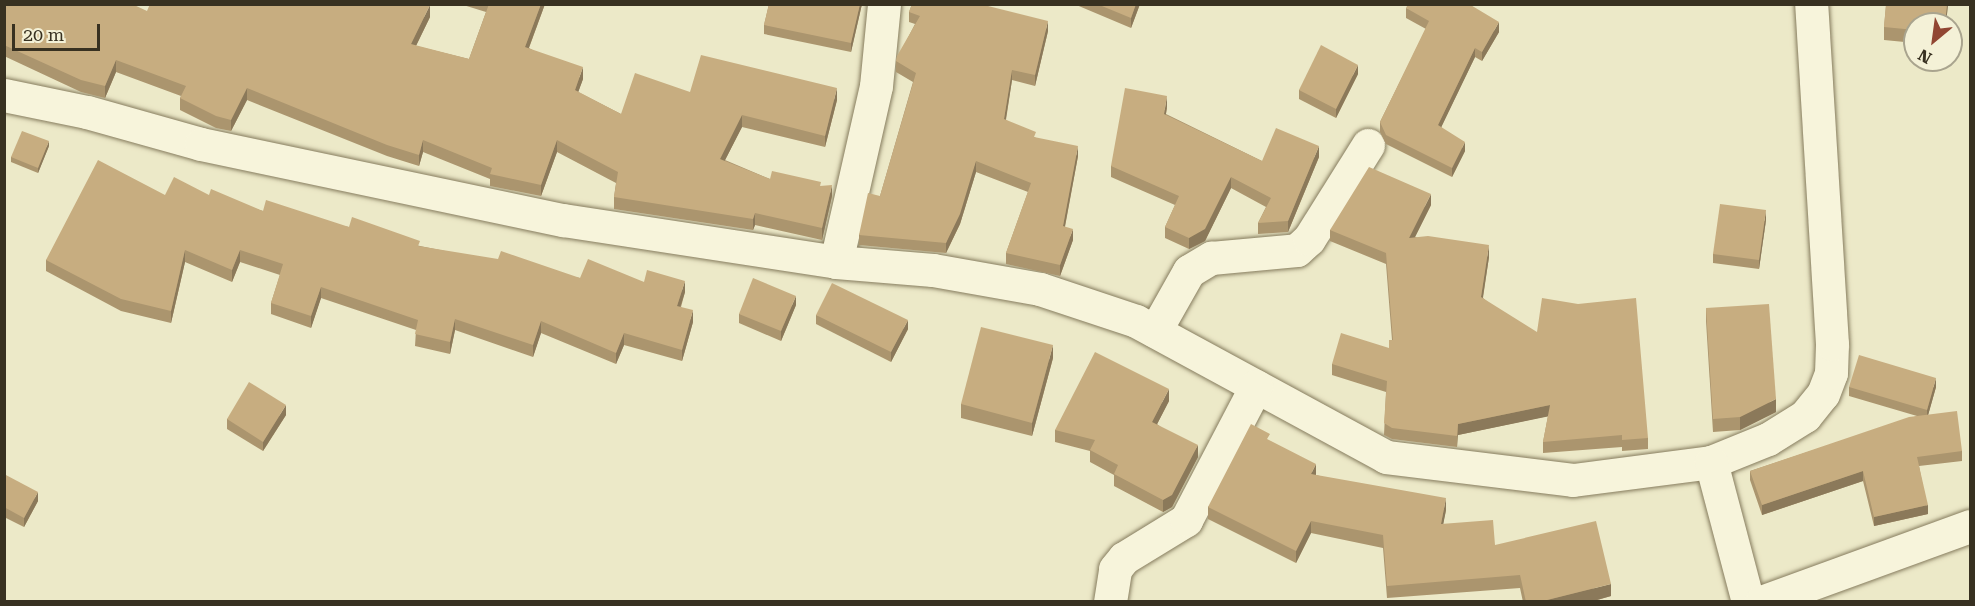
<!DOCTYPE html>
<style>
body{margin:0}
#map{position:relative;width:1975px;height:606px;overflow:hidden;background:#ece9c8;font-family:"Roboto Serif",serif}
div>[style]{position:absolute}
.roads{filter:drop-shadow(0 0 2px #867c5e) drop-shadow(0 0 2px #867c5e)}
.minor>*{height:33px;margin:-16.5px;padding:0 16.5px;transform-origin:16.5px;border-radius:16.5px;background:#f7f4db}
.wall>*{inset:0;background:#ab956e}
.shaded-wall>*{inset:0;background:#8b795a}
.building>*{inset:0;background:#c7ad80}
span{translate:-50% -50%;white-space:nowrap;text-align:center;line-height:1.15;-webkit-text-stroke:6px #f4f1d7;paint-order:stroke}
.frame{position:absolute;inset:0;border:6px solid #383121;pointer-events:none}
.north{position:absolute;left:1903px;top:12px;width:60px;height:60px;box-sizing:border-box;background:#f4f1d7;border:2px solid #a9a48e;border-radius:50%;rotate:209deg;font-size:16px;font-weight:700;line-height:24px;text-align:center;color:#383121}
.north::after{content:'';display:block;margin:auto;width:21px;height:27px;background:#914632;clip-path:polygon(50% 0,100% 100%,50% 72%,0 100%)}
.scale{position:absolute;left:12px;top:24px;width:88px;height:27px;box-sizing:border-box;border:3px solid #383121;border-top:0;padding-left:8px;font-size:18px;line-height:21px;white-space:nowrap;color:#383121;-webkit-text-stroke:4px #f4f1d7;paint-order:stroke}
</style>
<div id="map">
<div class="roads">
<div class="minor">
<i style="left:4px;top:95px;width:85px;rotate:11.6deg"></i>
<i style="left:87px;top:112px;width:118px;rotate:15.7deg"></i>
<i style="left:201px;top:144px;width:370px;rotate:11.9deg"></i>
<i style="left:563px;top:220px;width:276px;rotate:8.7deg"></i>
<i style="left:836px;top:262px;width:97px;rotate:4.7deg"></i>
<i style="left:933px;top:270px;width:109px;rotate:10.1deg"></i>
<i style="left:1040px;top:289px;width:101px;rotate:18.4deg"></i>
<i style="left:1136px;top:321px;width:285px;rotate:28.5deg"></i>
<i style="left:1386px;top:457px;width:188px;rotate:7deg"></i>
<i style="left:1573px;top:480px;width:139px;rotate:-7.4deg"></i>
<i style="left:1711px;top:462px;width:61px;rotate:-22deg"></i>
<i style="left:1768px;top:439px;width:44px;rotate:-31.9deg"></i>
<i style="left:1805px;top:416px;width:28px;rotate:-51deg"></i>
<i style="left:1823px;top:394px;width:22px;rotate:-69deg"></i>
<i style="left:1831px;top:373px;width:29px;rotate:-88deg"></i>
<i style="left:1832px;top:344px;width:341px;rotate:-93.5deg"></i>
<i style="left:836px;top:262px;width:180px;rotate:-77.2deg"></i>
<i style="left:876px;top:86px;width:82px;rotate:-84.4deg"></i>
<i style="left:1155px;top:331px;width:69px;rotate:-60.5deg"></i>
<i style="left:1189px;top:271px;width:26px;rotate:-31deg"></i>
<i style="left:1211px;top:258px;width:86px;rotate:-5.3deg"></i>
<i style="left:1297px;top:250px;width:16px;rotate:-43deg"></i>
<i style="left:1309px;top:239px;width:111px;rotate:-57.9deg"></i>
<i style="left:1711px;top:462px;width:145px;rotate:75.2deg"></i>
<i style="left:1110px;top:602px;width:33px;rotate:-81deg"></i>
<i style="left:1115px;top:569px;width:14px;rotate:-51deg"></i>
<i style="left:1124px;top:558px;width:73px;rotate:-31.5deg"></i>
<i style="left:1186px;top:520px;width:151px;rotate:-62.4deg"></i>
<i style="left:1761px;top:602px;width:222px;rotate:-20deg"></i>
</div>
</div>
<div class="wall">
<i style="clip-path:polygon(4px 4px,147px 11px,430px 17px,416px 46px,469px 59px,486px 12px,460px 4px,545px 4px,529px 48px,583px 79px,578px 92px,621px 114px,690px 92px,837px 100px,825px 147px,742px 127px,725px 160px,770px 179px,821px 186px,832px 196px,822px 240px,755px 225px,753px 230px,614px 209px,614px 197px,616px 183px,557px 152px,541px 196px,490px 186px,490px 179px,423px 152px,419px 166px,387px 156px,247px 100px,231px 131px,216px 128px,180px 110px,180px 98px,181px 96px,116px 72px,105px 98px,81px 92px,4px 56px)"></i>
<i style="clip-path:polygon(769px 4px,862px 4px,851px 52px,764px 34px,764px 25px)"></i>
<i style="clip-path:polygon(912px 4px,985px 4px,984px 5px,1048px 31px,1035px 86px,1012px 80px,1006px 120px,1036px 138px,1078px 156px,1065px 227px,1073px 240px,1060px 276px,1006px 264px,1006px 253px,1028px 192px,976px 172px,960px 224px,946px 253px,859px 245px,859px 235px,880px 196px,913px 82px,896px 72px,896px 61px,915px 24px,909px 22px,909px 12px)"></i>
<i style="clip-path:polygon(1074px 4px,1140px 4px,1131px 28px)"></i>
<i style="clip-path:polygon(1868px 4px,1948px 4px,1946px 24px,1915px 24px,1915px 43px,1884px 40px,1884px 27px,1886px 6px)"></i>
<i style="clip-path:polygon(1406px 8px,1499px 32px,1482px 61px,1475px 57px,1441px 127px,1465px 151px,1452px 177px,1386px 144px,1380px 132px,1380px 122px,1426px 29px,1406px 18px)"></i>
<i style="clip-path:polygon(1358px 74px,1336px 118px,1299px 99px,1299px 90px)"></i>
<i style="clip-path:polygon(1167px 107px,1166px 114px,1262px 161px,1319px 157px,1288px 232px,1258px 234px,1258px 223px,1266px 207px,1231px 188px,1205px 241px,1189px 249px,1165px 238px,1165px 227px,1175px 205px,1111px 177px,1111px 166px)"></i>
<i style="clip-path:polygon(49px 146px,38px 173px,11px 162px,11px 157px)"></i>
<i style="clip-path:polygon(165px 195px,209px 195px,263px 211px,349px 227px,420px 246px,580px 278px,644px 282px,685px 292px,681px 307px,693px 322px,682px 361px,624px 345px,616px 364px,541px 333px,533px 357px,455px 330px,450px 354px,415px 346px,416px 330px,321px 298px,311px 328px,271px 314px,271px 303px,280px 275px,240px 262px,232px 282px,185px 262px,171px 323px,121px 311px,46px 271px,46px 260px)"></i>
<i style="clip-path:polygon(1431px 205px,1415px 237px,1489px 257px,1483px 298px,1648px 438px,1648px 449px,1622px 451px,1622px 447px,1543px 453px,1543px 442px,1548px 416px,1458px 435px,1457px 447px,1392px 439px,1384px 435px,1386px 392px,1332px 375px,1332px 364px,1389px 348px,1392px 340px,1386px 264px,1330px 241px,1330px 230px)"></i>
<i style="clip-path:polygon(1766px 220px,1759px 269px,1713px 263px,1713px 254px)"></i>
<i style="clip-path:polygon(796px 305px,781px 341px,739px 323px,739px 314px)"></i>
<i style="clip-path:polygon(1706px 308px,1776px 412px,1740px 430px,1713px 432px,1706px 321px)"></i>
<i style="clip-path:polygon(816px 315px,908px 329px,891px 362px,816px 324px)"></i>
<i style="clip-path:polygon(1053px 358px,1032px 436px,961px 418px,961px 404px)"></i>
<i style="clip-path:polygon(1849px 387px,1936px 387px,1928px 415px,1962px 451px,1962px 461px,1919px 466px,1928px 514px,1874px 526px,1863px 481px,1762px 515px,1750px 480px,1750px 471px,1917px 416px,1849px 396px)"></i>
<i style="clip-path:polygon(1169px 401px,1157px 424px,1198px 457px,1172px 507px,1163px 512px,1114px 486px,1114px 475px,1090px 462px,1090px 451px,1055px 442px,1055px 430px)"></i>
<i style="clip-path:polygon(286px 415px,263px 451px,227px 429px,227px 419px)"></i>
<i style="clip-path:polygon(1270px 441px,1316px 475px,1446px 510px,1443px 524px,1611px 596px,1590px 602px,1523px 602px,1520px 588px,1387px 598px,1383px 548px,1311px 533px,1296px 563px,1208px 519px,1208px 507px)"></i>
<i style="clip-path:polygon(4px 474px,38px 501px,24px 527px,4px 517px)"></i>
</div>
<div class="shaded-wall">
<i style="clip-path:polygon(541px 4px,545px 4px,525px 58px,525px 47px)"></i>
<i style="clip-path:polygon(860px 4px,862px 4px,851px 52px,851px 43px)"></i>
<i style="clip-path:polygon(1136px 4px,1140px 4px,1131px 28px,1131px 18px)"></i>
<i style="clip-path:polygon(1947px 4px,1948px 4px,1946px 24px,1945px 24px)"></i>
<i style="clip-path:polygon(430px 5px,430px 17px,411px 56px,411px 44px)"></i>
<i style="clip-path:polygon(1048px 21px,1048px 31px,1035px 86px,1035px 75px)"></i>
<i style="clip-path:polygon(1499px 22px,1499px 32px,1482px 61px,1482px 52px)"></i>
<i style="clip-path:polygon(1475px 48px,1475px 57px,1438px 134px,1438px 125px)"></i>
<i style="clip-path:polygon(116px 60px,116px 72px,105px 98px,105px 86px)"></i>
<i style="clip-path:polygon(1358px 65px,1358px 74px,1336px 118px,1336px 109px)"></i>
<i style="clip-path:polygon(583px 67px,583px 79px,575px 101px,575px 90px)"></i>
<i style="clip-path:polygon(1012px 70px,1012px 80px,1004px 130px,1004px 119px)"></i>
<i style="clip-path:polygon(247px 88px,247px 100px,231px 131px,231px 120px)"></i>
<i style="clip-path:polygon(837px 88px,837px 100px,825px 147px,825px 136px)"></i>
<i style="clip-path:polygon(1167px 96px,1167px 107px,1164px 125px,1164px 114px)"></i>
<i style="clip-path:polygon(742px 115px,742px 127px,720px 170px,720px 159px)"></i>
<i style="clip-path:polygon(423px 140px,423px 152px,419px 166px,419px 155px)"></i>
<i style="clip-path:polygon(557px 140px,557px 152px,541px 196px,541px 185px)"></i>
<i style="clip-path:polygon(49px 141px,49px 146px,38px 173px,38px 168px)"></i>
<i style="clip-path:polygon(1465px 142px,1465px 151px,1452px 177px,1452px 168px)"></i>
<i style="clip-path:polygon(1078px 146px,1078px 156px,1063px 236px,1063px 226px)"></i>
<i style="clip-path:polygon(1319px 146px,1319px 157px,1288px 232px,1288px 221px)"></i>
<i style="clip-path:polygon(976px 161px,976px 172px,960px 224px,946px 253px,946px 243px)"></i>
<i style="clip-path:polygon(1231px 177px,1231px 188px,1205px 241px,1189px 249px,1189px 238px)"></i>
<i style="clip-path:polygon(832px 185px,832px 196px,822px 240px,822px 228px)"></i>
<i style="clip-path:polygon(1431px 194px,1431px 205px,1409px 249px,1409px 238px)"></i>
<i style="clip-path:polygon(1766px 210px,1766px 220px,1759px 269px,1759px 260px)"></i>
<i style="clip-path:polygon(755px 213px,755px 225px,753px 230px,753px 219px)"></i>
<i style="clip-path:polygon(1073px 229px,1073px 240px,1060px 276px,1060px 265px)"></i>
<i style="clip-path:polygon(1489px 245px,1489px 257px,1481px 309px,1481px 297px)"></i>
<i style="clip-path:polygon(185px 250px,185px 262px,171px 323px,171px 311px)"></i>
<i style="clip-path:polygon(240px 250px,240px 262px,232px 282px,232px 270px)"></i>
<i style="clip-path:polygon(685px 281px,685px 292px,677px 317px,677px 306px)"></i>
<i style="clip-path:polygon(321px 287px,321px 298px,311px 328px,311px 316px)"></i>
<i style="clip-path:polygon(796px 296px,796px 305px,781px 341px,781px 331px)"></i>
<i style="clip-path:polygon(693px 310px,693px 322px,682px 361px,682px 350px)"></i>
<i style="clip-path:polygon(455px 319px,455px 330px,450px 354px,450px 342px)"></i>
<i style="clip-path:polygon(908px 320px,908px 329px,891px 362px,891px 352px)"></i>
<i style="clip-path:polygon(541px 321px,541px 333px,533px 357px,533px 345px)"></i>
<i style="clip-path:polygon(624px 333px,624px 345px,616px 364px,616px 353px)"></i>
<i style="clip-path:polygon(1053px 345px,1053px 358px,1032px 436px,1032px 423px)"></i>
<i style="clip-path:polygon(1936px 378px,1936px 387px,1927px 419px,1927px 410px)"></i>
<i style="clip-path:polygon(1169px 389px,1169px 401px,1152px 434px,1152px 422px)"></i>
<i style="clip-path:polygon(1776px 399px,1776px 412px,1740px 430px,1740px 417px)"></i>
<i style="clip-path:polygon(286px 405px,286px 415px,263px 451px,263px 442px)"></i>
<i style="clip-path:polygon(1550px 405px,1550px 416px,1458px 435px,1457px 447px,1458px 424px)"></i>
<i style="clip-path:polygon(1198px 445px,1198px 457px,1172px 507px,1163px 512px,1163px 500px)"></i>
<i style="clip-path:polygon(1316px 464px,1316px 476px,1311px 474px)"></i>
<i style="clip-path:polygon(1863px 471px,1863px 481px,1762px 515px,1762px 505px)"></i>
<i style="clip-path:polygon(38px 492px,38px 501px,24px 527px,24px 518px)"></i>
<i style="clip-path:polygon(1446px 498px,1446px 510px,1441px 536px,1441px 524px)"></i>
<i style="clip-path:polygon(1928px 505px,1928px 514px,1874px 526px,1874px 517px)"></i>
<i style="clip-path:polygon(1311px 521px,1311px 533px,1296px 563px,1296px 551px)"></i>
<i style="clip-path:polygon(1611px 584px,1611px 596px,1590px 602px,1539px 602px)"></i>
</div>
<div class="building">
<i style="clip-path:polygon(4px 4px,132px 4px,147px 11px,150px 4px,429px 4px,430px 5px,411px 44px,469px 59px,489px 4px,541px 4px,525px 47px,583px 67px,575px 90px,621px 114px,635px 73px,690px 92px,701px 55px,837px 88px,825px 136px,742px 115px,720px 159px,770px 179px,772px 171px,821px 182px,820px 186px,832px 185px,822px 228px,755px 213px,753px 219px,614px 197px,618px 172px,557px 140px,541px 185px,490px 174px,492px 168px,423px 140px,419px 155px,387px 145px,247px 88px,231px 120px,216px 116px,180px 98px,186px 86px,116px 60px,105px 86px,81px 80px,4px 45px)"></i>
<i style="clip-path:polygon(769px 4px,860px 4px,851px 43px,764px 25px)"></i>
<i style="clip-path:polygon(912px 4px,980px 4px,1048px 21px,1035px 75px,1012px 70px,1004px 119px,1036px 132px,1034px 137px,1078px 146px,1063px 226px,1073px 229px,1060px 265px,1006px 253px,1031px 183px,976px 161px,960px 214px,946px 243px,859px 235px,868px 193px,880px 196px,916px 73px,896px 61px,897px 56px,920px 16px,909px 12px)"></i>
<i style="clip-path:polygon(1097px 4px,1136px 4px,1131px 18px)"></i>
<i style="clip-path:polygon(1408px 4px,1469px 4px,1499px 22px,1482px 52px,1475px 48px,1438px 125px,1465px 142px,1452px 168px,1386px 135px,1380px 122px,1429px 21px,1406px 8px)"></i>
<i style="clip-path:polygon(1886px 4px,1947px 4px,1945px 24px,1915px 24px,1915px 30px,1884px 27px)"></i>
<i style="clip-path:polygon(1321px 45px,1358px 65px,1336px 109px,1299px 90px)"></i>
<i style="clip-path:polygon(1125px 88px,1167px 96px,1164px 114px,1262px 161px,1276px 128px,1319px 146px,1288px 221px,1258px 223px,1271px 198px,1231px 177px,1205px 229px,1189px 238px,1165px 227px,1179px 196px,1111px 166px)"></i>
<i style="clip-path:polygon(22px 131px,49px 141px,38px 168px,11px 157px)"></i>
<i style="clip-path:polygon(98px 160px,165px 195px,174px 177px,209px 195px,211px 189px,263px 211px,266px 200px,349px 227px,352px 217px,420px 241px,418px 246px,498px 259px,501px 251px,580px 278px,588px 259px,644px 282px,647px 270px,685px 281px,677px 306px,693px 310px,682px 350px,624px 333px,616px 353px,541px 321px,533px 345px,455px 319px,450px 342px,415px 334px,418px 320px,321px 287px,311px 316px,271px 303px,283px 264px,240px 250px,232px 270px,185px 250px,171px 311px,121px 299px,46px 260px)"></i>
<i style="clip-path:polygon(1369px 167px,1431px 194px,1409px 238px,1428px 236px,1489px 245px,1481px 297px,1537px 332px,1542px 298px,1578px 304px,1636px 298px,1648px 438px,1622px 440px,1622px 435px,1543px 442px,1550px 405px,1458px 424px,1457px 436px,1392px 428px,1384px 423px,1387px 381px,1332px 364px,1341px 333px,1389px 348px,1389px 340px,1393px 340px,1386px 253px,1330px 230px)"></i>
<i style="clip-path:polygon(1720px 204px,1766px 210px,1759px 260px,1713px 254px)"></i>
<i style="clip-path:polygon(753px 278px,796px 296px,781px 331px,739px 314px)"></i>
<i style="clip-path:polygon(832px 283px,908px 320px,891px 352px,816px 315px)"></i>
<i style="clip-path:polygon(1769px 304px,1776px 399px,1740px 417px,1713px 419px,1706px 308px)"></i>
<i style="clip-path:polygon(981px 327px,1053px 345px,1032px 423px,961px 404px)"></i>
<i style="clip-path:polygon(1095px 352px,1169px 389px,1152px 422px,1198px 445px,1172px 495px,1163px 500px,1114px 474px,1118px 465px,1090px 450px,1095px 440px,1055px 430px)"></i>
<i style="clip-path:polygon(1859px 355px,1936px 378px,1927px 410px,1849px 387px)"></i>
<i style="clip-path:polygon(249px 382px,286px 405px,263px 442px,227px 419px)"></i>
<i style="clip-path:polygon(1957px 411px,1962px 451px,1917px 457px,1928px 505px,1874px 517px,1863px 471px,1762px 505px,1750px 471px,1909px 417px)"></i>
<i style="clip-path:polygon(1251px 424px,1270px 434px,1267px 439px,1316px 464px,1311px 474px,1446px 498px,1441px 524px,1493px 520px,1495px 545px,1596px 521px,1611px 584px,1539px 602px,1526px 602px,1520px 575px,1387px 586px,1383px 535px,1311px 521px,1296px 551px,1208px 507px)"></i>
<i style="clip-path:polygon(4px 474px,38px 492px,24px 518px,4px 507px)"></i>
</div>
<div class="frame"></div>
<div class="north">N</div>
<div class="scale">20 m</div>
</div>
